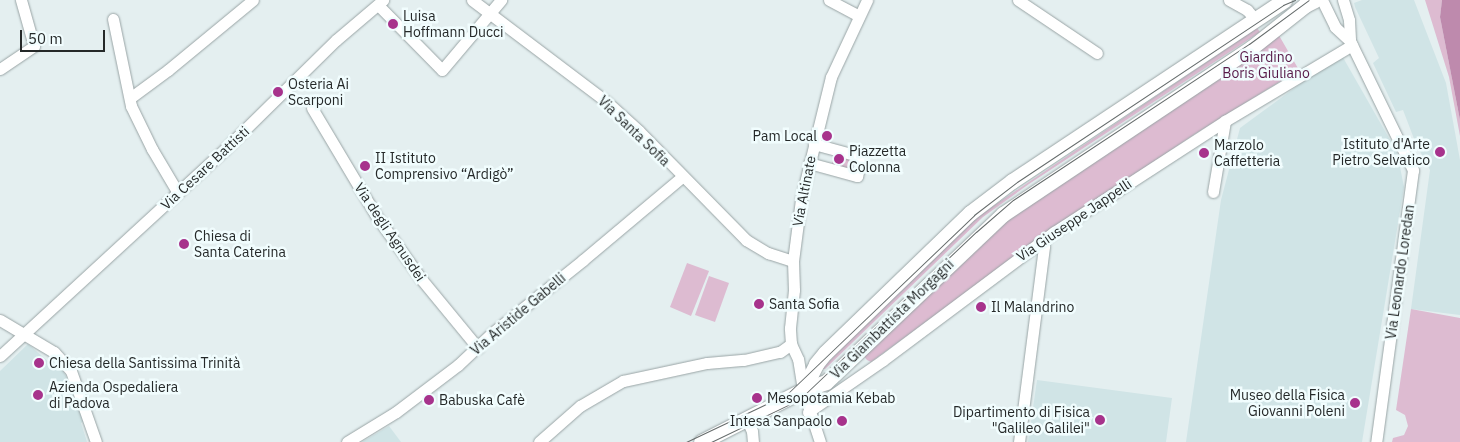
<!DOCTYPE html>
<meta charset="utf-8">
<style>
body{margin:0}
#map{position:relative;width:1460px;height:442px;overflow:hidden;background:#e4eff0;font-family:"IBM Plex Sans",sans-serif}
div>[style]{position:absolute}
.built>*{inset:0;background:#d0e4e6}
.green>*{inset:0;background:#ddbbd1}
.water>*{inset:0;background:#be8aad}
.roads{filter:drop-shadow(0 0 1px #99a4a5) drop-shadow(0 0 1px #99a4a5)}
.minor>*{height:11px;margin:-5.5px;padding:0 5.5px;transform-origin:5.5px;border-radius:5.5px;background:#fff}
.tertiary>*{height:15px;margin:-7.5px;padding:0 7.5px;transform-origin:7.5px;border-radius:7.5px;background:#fff}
.tram>*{height:1px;margin:-0.5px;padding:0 0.5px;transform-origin:0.5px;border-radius:0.5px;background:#656b6b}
.dots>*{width:14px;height:14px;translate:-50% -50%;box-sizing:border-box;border:2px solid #f1fdfe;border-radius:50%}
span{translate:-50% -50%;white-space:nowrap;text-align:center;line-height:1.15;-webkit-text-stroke:5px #f1fdfe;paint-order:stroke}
.poi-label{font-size:14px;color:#252929}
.left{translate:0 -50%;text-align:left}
.right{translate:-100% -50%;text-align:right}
.park-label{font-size:14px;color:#581a49}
.street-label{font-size:14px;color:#252929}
.scale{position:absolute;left:20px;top:30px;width:85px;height:22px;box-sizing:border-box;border:2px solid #252929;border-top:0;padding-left:6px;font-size:15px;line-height:18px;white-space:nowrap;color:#252929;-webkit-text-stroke:4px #f1fdfe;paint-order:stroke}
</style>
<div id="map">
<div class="built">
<i style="clip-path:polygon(1362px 0,1414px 0,1446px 83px,1460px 160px,1460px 315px,1411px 309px,1430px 170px,1416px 144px,1403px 110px,1396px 112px,1373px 63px,1379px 58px,1355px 7px,1354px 3px)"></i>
<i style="clip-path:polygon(1341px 54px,1397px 152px,1404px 187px,1362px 442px,1186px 442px,1221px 200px,1240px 128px)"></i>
<i style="clip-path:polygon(28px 344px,57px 369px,61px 367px,72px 388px,85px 421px,81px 423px,87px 442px,0 442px,0 371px)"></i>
<i style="clip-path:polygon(1037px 380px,1172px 398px,1166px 442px,1028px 442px)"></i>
<i style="clip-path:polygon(389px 426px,401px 442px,362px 442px)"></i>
</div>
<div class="green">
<i style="clip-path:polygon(1425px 0,1442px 0,1440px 17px,1460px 120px,1460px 136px,1449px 77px)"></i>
<i style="clip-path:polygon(1257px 28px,1260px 32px,1029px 184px,983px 217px,825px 369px,822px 369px,852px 337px,980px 215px)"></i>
<i style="clip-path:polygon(1277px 32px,1299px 70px,1195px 134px,1055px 228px,871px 362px,867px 360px,859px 350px,993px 225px)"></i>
<i style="clip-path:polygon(834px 156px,856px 161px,853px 172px,831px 167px)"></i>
<i style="clip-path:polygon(687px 263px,709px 271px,691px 316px,670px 307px)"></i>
<i style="clip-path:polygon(709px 276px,729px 283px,715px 322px,695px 315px)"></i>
<i style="clip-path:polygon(1411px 309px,1460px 318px,1460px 442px,1392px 442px,1393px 438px,1404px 435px,1408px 426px,1405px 415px,1396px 410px)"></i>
</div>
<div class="water">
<i style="clip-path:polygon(1442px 0,1460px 0,1460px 120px,1440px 17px)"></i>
</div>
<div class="roads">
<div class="minor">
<i style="left:472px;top:0;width:169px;rotate:37.1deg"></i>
<i style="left:607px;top:102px;width:43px;rotate:42.2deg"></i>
<i style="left:639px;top:131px;width:153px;rotate:45.5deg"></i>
<i style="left:746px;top:240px;width:26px;rotate:31deg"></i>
<i style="left:768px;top:253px;width:26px;rotate:18deg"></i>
<i style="left:829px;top:0;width:34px;rotate:28deg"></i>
<i style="left:1018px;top:0;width:95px;rotate:33.9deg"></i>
<i style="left:1229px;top:0;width:21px;rotate:29deg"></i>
<i style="left:1247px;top:10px;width:13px;rotate:48deg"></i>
<i style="left:1322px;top:0;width:30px;rotate:64deg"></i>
<i style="left:1335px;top:27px;width:21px;rotate:43deg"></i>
<i style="left:1350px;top:41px;width:144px;rotate:64deg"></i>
<i style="left:1413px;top:170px;width:275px;rotate:97.7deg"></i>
<i style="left:1343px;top:0;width:21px;rotate:73deg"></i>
<i style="left:1349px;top:20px;width:21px;rotate:87deg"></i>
<i style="left:378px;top:5px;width:91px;rotate:45.4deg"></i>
<i style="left:442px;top:70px;width:92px;rotate:-49.9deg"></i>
<i style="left:113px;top:19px;width:89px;rotate:78.3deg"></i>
<i style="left:131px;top:106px;width:48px;rotate:64deg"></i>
<i style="left:152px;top:149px;width:51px;rotate:59.4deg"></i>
<i style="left:0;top:69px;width:41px;rotate:-34.1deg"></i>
<i style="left:34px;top:46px;width:48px;rotate:-105.8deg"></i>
<i style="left:130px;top:98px;width:47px;rotate:-36.4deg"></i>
<i style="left:168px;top:70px;width:110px;rotate:-39.5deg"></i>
<i style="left:312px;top:108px;width:127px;rotate:59.2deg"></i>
<i style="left:377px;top:217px;width:77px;rotate:54.5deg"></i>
<i style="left:422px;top:280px;width:88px;rotate:50.5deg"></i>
<i style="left:809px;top:163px;width:50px;rotate:15.2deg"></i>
<i style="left:857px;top:176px;width:20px;rotate:-75deg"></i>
<i style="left:862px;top:157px;width:50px;rotate:-164.8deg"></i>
<i style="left:1213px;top:192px;width:72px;rotate:-80.4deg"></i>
<i style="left:0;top:320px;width:63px;rotate:30.7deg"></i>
<i style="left:54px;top:352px;width:25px;rotate:48deg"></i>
<i style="left:71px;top:371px;width:75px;rotate:70.6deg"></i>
<i style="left:0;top:356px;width:306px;rotate:-42.6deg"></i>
<i style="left:225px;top:149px;width:156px;rotate:-44.5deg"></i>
<i style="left:336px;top:40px;width:62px;rotate:-40.4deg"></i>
<i style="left:808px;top:412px;width:91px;rotate:-34.7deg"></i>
<i style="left:883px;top:360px;width:214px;rotate:-36.8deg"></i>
<i style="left:1054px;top:232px;width:204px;rotate:-33deg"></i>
<i style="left:1225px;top:121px;width:148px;rotate:-30.9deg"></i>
<i style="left:747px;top:420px;width:12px;rotate:66deg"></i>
<i style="left:752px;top:431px;width:11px;rotate:85deg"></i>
<i style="left:347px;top:442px;width:57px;rotate:-31.5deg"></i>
<i style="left:396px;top:412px;width:78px;rotate:-37.2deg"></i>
<i style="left:458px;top:365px;width:47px;rotate:-43.3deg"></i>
<i style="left:492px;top:333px;width:117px;rotate:-38.7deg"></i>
<i style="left:583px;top:260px;width:129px;rotate:-40deg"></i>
<i style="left:539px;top:442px;width:55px;rotate:-41.3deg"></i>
<i style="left:580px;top:406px;width:50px;rotate:-30.2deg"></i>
<i style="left:623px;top:381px;width:86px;rotate:-12.1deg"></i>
<i style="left:707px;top:363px;width:37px;rotate:-5deg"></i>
<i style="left:744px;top:360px;width:37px;rotate:-13deg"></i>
<i style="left:780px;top:352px;width:14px;rotate:-36deg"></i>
<i style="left:820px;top:442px;width:55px;rotate:-108.1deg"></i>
<i style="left:803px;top:390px;width:31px;rotate:-99deg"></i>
<i style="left:798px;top:359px;width:17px;rotate:-115deg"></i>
<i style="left:791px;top:344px;width:16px;rotate:-94deg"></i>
<i style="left:790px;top:328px;width:38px;rotate:-84deg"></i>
<i style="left:794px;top:290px;width:29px;rotate:-92deg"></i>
<i style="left:793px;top:261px;width:63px;rotate:-82.6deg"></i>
<i style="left:801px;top:199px;width:126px;rotate:-76.2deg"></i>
<i style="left:831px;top:77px;width:85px;rotate:-64.9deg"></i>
<i style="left:1019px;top:442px;width:198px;rotate:-82.7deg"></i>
<i style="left:1044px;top:246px;width:6px;rotate:-135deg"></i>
</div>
<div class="tertiary">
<i style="left:803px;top:390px;width:29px;rotate:-63deg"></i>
<i style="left:816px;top:364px;width:14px;rotate:-51deg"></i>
<i style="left:825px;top:353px;width:202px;rotate:-44deg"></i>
<i style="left:970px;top:213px;width:53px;rotate:-37.3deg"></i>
<i style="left:1012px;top:181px;width:327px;rotate:-33.6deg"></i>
<i style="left:701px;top:442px;width:114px;rotate:-27deg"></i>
<i style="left:803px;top:390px;width:24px;rotate:-19deg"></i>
<i style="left:826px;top:382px;width:244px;rotate:-43.5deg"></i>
<i style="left:1003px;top:214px;width:298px;rotate:-33.8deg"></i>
<i style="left:1251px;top:48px;width:69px;rotate:-38.5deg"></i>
<i style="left:1305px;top:5px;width:11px;rotate:-27deg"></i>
</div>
</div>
<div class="tram">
<i style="left:686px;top:442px;width:112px;rotate:-25.4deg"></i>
<i style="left:787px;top:394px;width:259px;rotate:-43.7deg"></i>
<i style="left:974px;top:215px;width:54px;rotate:-37.5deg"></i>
<i style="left:1017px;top:182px;width:320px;rotate:-33.6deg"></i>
<i style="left:1283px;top:5px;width:13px;rotate:-23deg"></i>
<i style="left:711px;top:442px;width:92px;rotate:-25.7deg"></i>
<i style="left:794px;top:402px;width:12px;rotate:-35deg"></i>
<i style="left:804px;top:395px;width:237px;rotate:-43.5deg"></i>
<i style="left:976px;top:232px;width:49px;rotate:-40.9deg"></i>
<i style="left:1013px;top:200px;width:283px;rotate:-33.5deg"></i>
<i style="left:1249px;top:44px;width:74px;rotate:-36.3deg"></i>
</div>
<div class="dots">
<i style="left:393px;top:24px;background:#a7338c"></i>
<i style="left:278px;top:92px;background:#a7338c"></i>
<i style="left:827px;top:136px;background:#a7338c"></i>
<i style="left:1440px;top:152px;background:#a7338c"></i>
<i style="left:1204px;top:153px;background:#a7338c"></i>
<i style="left:839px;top:159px;background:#a7338c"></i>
<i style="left:365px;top:166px;background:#a7338c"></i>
<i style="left:184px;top:244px;background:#a7338c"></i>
<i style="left:759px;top:304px;background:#a7338c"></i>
<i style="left:981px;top:307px;background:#a7338c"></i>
<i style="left:39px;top:363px;background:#a7338c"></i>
<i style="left:38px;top:395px;background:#a7338c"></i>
<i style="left:757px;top:398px;background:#a7338c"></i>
<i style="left:429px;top:400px;background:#a7338c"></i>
<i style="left:1355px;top:403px;background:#a7338c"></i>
<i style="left:1100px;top:420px;background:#a7338c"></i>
<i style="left:842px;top:421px;background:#a7338c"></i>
</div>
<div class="poi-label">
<span class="left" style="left:403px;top:24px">Luisa<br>Hoffmann Ducci</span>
<span class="left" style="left:288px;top:92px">Osteria Ai<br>Scarponi</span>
<span class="right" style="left:817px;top:136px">Pam Local</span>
<span class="right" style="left:1430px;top:152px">Istituto d'Arte<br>Pietro Selvatico</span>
<span class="left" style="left:1214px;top:153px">Marzolo<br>Caffetteria</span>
<span class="left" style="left:849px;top:159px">Piazzetta<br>Colonna</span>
<span class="left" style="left:375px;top:166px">II Istituto<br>Comprensivo “Ardigò”</span>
<span class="left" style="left:194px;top:244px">Chiesa di<br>Santa Caterina</span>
<span class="left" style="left:769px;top:304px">Santa Sofia</span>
<span class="left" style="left:991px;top:307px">Il Malandrino</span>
<span class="left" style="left:49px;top:363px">Chiesa della Santissima Trinità</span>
<span class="left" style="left:49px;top:395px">Azienda Ospedaliera<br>di Padova</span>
<span class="right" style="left:1345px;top:403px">Museo della Fisica<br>Giovanni Poleni</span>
<span class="left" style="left:767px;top:398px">Mesopotamia Kebab</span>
<span class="left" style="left:439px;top:400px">Babuska Cafè</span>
<span class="right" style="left:1090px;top:420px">Dipartimento di Fisica<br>"Galileo Galilei"</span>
<span class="right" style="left:832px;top:421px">Intesa Sanpaolo</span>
</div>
<div class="park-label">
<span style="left:1266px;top:65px">Giardino<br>Boris Giuliano</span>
</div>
<div class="street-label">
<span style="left:634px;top:131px;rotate:44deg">Via Santa Sofia</span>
<span style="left:205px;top:168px;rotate:-43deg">Via Cesare Battisti</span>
<span style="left:804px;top:191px;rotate:-79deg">Via Altinate</span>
<span style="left:1074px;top:220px;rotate:-34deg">Via Giuseppe Jappelli</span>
<span style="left:390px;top:232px;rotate:56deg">Via degli Agnusdei</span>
<span style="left:1400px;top:272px;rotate:-82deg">Via Leonardo Loredan</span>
<span style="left:518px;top:314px;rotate:-40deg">Via Aristide Gabelli</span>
<span style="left:892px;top:319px;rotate:-44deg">Via Giambattista Morgagni</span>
</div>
<div class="scale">50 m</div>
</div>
